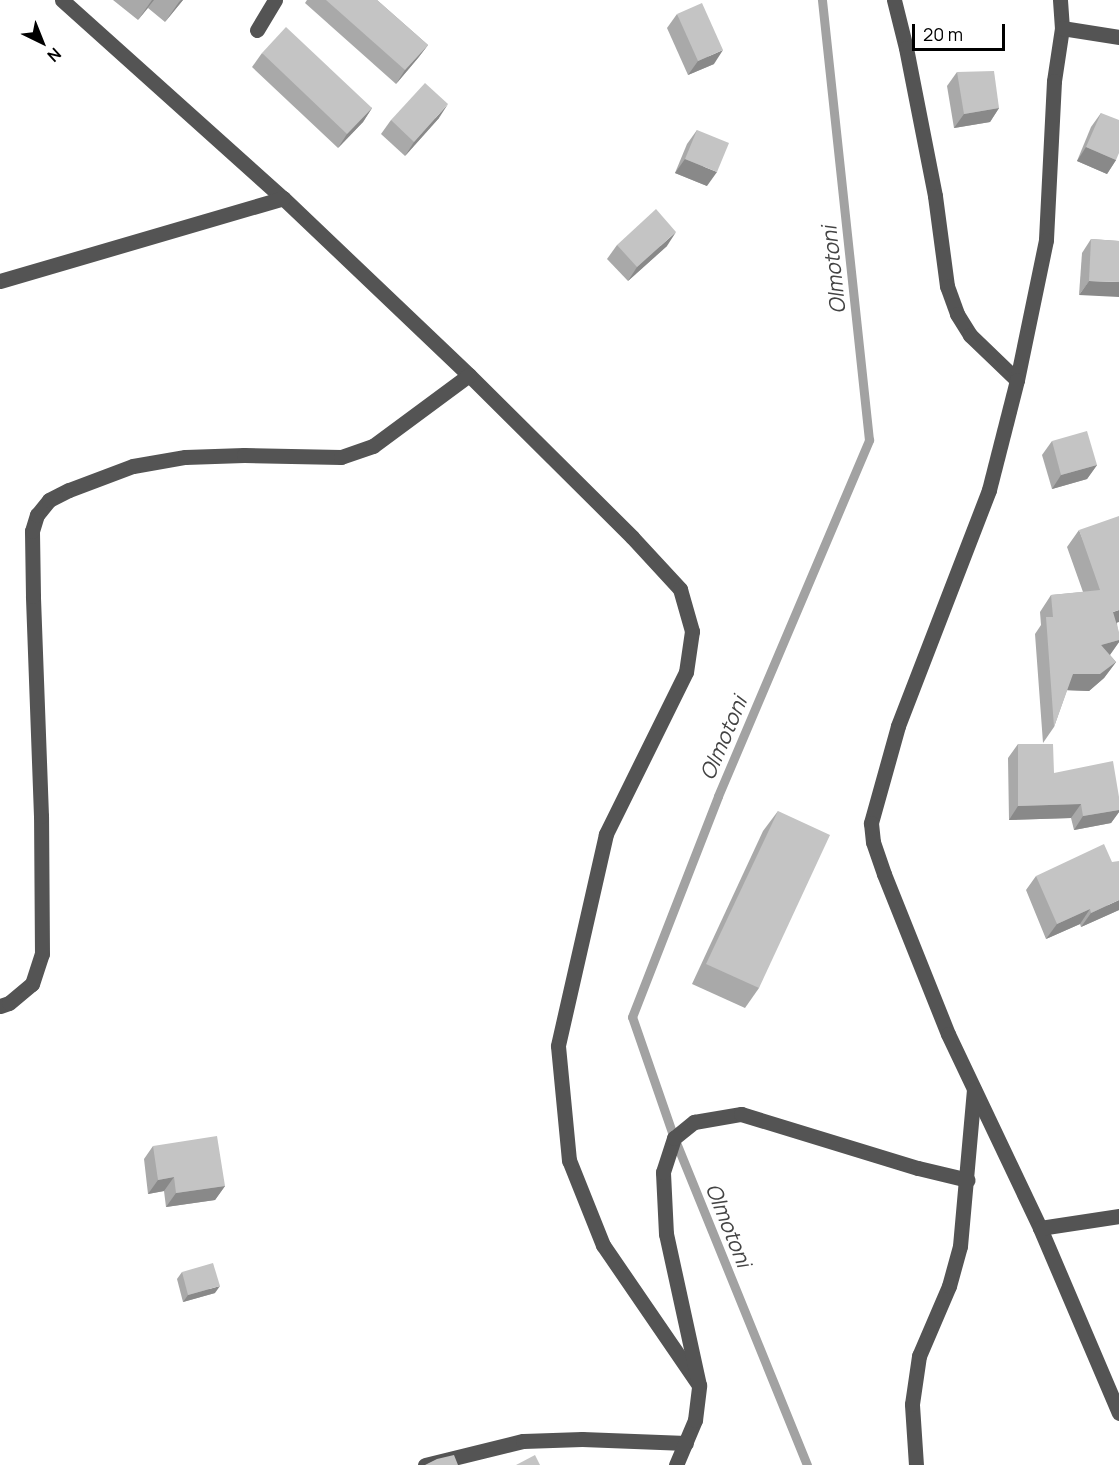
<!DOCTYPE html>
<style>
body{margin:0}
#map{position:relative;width:1119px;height:1465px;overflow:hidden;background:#fff;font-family:Manrope,sans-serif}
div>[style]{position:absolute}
.stream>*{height:9px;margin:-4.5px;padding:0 4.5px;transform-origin:4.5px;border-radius:4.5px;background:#a2a2a2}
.minor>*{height:15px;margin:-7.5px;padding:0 7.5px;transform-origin:7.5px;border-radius:7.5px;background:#545454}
.wall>*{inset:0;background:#a9a9a9}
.shaded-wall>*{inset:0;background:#898989}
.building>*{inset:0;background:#c4c4c4}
span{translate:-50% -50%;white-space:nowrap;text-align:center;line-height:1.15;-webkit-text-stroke:4.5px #fff;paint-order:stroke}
.water-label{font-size:21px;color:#434343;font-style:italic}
.north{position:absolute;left:12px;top:12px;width:60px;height:60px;-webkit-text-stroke:4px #fff;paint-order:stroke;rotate:137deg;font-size:16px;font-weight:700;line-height:24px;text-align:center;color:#000}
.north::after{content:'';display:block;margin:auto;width:21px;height:27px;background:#000;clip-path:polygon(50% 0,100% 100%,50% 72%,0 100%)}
.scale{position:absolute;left:912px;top:24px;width:93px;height:27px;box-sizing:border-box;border:3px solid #000;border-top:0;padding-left:8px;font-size:18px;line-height:21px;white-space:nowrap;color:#000;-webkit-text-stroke:4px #fff;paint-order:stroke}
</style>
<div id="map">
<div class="stream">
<i style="left:807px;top:1465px;width:353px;rotate:-112.1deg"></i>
<i style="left:674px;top:1138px;width:128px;rotate:-109.1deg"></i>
<i style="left:632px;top:1017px;width:237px;rotate:-68.7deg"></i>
<i style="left:718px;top:796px;width:387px;rotate:-67deg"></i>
<i style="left:869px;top:440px;width:443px;rotate:-96.1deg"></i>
</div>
<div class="minor">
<i style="left:62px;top:0;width:297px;rotate:41.9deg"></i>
<i style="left:283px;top:198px;width:257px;rotate:43.6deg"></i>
<i style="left:469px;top:375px;width:230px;rotate:44.8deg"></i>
<i style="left:632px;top:537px;width:71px;rotate:47.3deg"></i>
<i style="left:680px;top:589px;width:44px;rotate:74.1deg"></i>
<i style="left:692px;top:631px;width:41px;rotate:98.3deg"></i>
<i style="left:686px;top:672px;width:181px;rotate:116.3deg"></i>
<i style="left:606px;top:834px;width:217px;rotate:102.8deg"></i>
<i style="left:558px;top:1046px;width:115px;rotate:84.5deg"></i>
<i style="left:569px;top:1160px;width:92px;rotate:68.2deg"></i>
<i style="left:603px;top:1245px;width:170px;rotate:55.6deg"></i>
<i style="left:894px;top:0;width:49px;rotate:76deg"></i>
<i style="left:906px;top:48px;width:151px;rotate:78.9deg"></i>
<i style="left:935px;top:196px;width:91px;rotate:82.4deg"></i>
<i style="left:947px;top:286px;width:30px;rotate:70deg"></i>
<i style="left:957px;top:314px;width:25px;rotate:58deg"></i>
<i style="left:970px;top:335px;width:65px;rotate:43.8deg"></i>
<i style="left:1060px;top:0;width:28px;rotate:86deg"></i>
<i style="left:1062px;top:28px;width:54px;rotate:98.6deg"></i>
<i style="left:1054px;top:81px;width:159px;rotate:92.9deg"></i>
<i style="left:1046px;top:240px;width:143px;rotate:101.7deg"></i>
<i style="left:1017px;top:380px;width:114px;rotate:104.3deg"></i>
<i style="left:989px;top:490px;width:253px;rotate:111.1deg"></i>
<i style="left:898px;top:726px;width:101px;rotate:105.6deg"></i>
<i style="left:871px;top:823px;width:19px;rotate:84deg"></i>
<i style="left:873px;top:842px;width:34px;rotate:71deg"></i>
<i style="left:884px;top:874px;width:172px;rotate:68.2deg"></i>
<i style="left:948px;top:1034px;width:215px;rotate:64.6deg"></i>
<i style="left:1040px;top:1228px;width:201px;rotate:66.9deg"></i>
<i style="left:1062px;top:28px;width:58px;rotate:9deg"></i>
<i style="left:257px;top:30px;width:35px;rotate:-59deg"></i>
<i style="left:0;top:281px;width:295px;rotate:-16.3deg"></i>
<i style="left:0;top:1006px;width:9px;rotate:-18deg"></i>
<i style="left:9px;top:1003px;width:30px;rotate:-40deg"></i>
<i style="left:32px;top:984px;width:32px;rotate:-72deg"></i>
<i style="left:42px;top:954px;width:138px;rotate:-90.4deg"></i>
<i style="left:41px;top:816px;width:220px;rotate:-92.1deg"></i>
<i style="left:33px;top:596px;width:65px;rotate:-90.9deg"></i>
<i style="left:32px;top:531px;width:17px;rotate:-73deg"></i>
<i style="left:37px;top:515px;width:19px;rotate:-51deg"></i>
<i style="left:49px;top:500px;width:22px;rotate:-27deg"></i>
<i style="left:69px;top:490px;width:68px;rotate:-20.6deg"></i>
<i style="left:133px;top:466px;width:53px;rotate:-9.8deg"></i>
<i style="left:185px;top:457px;width:59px;rotate:-1.9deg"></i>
<i style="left:244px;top:455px;width:97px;rotate:1.2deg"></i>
<i style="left:341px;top:457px;width:34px;rotate:-19deg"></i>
<i style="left:373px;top:446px;width:119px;rotate:-36.5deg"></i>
<i style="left:1040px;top:1228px;width:80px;rotate:-8.6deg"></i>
<i style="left:425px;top:1465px;width:101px;rotate:-13.8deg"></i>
<i style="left:523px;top:1441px;width:59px;rotate:-1.9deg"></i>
<i style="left:582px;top:1439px;width:104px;rotate:2.2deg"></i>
<i style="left:676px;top:1465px;width:49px;rotate:-67.1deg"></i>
<i style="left:695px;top:1420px;width:35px;rotate:-83deg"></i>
<i style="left:699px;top:1385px;width:155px;rotate:-102.3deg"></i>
<i style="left:666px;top:1234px;width:62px;rotate:-92.8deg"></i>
<i style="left:663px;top:1172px;width:36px;rotate:-72deg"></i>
<i style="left:674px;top:1138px;width:26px;rotate:-39deg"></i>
<i style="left:694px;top:1122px;width:48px;rotate:-9.7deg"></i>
<i style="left:741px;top:1114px;width:185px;rotate:17deg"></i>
<i style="left:918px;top:1168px;width:51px;rotate:13.5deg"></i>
<i style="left:916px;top:1465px;width:61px;rotate:-93.8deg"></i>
<i style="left:912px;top:1404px;width:49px;rotate:-81.7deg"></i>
<i style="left:919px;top:1356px;width:76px;rotate:-66.8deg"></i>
<i style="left:949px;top:1286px;width:41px;rotate:-74.6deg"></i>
<i style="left:960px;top:1246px;width:157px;rotate:-84.9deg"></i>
</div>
<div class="wall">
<i style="clip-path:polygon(113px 0,183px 0,165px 22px,148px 8px,138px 20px)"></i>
<i style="clip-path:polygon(307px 0,377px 0,428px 45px,418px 58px,396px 84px,305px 3px)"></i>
<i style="clip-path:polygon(677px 14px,714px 64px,688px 75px,667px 28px)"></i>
<i style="clip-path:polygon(262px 53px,372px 108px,363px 122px,338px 148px,252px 67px)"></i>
<i style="clip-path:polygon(957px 72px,999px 108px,990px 122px,954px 128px,947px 86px)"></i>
<i style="clip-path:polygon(1101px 113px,1116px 160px,1107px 174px,1077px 161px,1091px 127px)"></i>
<i style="clip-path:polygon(439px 118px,405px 156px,381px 134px,391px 120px)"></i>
<i style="clip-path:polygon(697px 130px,707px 186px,675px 173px,687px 144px)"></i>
<i style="clip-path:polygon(1091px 239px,1119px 241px,1079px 295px,1082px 253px)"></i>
<i style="clip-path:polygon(617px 245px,667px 246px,628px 281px,607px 259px)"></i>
<i style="clip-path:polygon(1052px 441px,1097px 465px,1087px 479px,1052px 489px,1042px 455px)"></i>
<i style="clip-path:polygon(1079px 530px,1117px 623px,1119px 642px,1110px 655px,1116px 662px,1104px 678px,1089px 691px,1067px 690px,1054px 727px,1043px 743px,1035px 634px,1041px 625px,1040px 612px,1051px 595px,1083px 592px,1067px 547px)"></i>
<i style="clip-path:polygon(1018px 744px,1054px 773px,1119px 797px,1119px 812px,1111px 823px,1074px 830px,1071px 818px,1009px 820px,1008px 758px)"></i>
<i style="clip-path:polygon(778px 811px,759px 988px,745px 1008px,692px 984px,763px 831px)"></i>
<i style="clip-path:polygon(1036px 876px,1119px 910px,1081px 927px,1080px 924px,1046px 939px,1026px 890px)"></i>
<i style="clip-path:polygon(153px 1146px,225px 1186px,215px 1200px,166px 1207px,164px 1191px,148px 1194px,144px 1159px)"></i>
<i style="clip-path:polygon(182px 1272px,215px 1293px,183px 1302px,177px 1279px)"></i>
</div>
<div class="shaded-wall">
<i style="clip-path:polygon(152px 0,154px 0,138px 20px)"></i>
<i style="clip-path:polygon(181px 0,183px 0,165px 22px,179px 2px)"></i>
<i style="clip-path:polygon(428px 45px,418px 58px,396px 84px,405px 70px)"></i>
<i style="clip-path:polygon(723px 50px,714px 64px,688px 75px,698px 61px)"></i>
<i style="clip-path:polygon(448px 104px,439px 118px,405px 156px,414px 142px)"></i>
<i style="clip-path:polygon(372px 108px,363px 122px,338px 148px,347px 134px)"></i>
<i style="clip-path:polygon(999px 108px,990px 122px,954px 128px,964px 114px)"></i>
<i style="clip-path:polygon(1086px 147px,1116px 160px,1107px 174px,1077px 161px)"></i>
<i style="clip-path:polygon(685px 159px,717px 172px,707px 186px,675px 173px)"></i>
<i style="clip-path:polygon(676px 232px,667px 246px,628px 281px,637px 267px)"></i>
<i style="clip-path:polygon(1089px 281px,1119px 282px,1119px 297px,1079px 295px)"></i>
<i style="clip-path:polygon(1097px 465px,1087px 479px,1052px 489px,1061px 475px)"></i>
<i style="clip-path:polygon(1119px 610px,1119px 622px,1102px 628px,1113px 612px)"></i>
<i style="clip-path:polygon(1119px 640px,1119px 642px,1109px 656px,1101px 645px)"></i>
<i style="clip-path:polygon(1116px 662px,1104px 678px,1089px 691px,1061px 690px,1073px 674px)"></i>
<i style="clip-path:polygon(1081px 804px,1071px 818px,1009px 820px,1018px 806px)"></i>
<i style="clip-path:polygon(1119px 810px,1119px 812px,1111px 823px,1074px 830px,1083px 816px)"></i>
<i style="clip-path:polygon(1119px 900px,1119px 910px,1081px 927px,1091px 913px)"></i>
<i style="clip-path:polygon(1090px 909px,1080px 924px,1046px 939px,1057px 924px)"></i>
<i style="clip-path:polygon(174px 1177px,164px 1191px,148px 1194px,158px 1180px)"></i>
<i style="clip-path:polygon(225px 1186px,215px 1200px,166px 1207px,176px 1193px)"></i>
<i style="clip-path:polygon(220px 1286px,215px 1293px,183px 1302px,188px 1295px)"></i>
</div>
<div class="building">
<i style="clip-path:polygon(326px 0,377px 0,428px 45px,405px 70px)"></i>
<i style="clip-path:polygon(702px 3px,723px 50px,698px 61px,677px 14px)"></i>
<i style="clip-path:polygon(286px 27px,372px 108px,347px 134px,262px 53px)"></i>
<i style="clip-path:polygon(994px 71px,999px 108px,964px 114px,957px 72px)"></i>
<i style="clip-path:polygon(425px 83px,448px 104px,414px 142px,391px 120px)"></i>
<i style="clip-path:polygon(1101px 113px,1119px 120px,1119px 153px,1116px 160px,1086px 147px)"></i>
<i style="clip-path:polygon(697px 130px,729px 143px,717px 172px,685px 159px)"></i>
<i style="clip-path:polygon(656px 209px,676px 232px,637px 267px,617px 245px)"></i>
<i style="clip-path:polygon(1091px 239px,1119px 241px,1119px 282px,1089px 281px)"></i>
<i style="clip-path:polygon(1087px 431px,1097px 465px,1061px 475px,1052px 441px)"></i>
<i style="clip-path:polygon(1119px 516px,1119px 610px,1113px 612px,1119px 632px,1119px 640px,1101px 645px,1116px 662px,1100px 674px,1073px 674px,1054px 727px,1046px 617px,1053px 617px,1051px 595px,1100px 590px,1079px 530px)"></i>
<i style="clip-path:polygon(1018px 744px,1053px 744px,1054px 773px,1113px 761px,1119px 797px,1119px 810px,1083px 816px,1081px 804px,1018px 806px)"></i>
<i style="clip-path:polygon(778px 811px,830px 835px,759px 988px,706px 964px)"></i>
<i style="clip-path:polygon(1104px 844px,1112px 862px,1119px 861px,1119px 900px,1091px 913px,1090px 909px,1057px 924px,1036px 876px)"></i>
<i style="clip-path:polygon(217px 1136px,225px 1186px,176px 1193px,174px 1177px,158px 1180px,153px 1146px)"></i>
<i style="clip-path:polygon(213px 1263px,220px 1286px,188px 1295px,182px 1272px)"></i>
<i style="clip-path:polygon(454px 1455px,458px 1465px,425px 1465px,437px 1459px)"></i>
<i style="clip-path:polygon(535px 1455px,540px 1465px,516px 1465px)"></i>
</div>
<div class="water-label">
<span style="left:833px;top:270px;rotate:-96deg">Olmotoni</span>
<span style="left:723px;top:738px;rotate:-67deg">Olmotoni</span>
<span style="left:729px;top:1225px;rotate:68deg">Olmotoni</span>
</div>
<div class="north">N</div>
<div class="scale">20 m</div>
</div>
